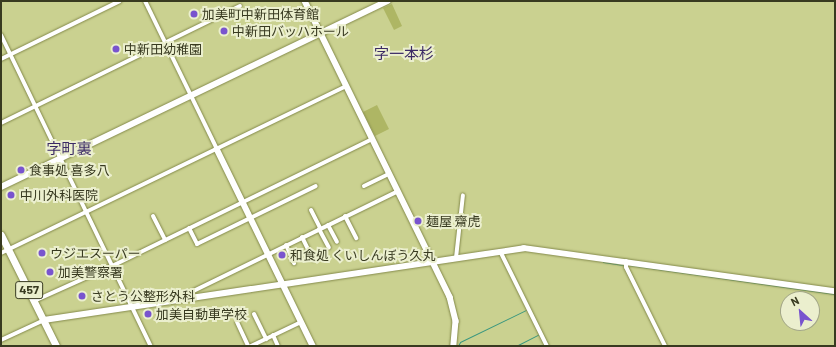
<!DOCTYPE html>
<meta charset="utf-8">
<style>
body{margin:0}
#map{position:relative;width:836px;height:347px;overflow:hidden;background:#cad190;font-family:Barlow,"Noto Sans JP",sans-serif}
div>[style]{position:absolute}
.green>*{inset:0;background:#aeb664}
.stream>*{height:1px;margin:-0.5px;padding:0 0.5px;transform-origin:0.5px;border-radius:0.5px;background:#39977f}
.roads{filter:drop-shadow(0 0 1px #848a4b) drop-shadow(0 0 1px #848a4b)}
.street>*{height:4px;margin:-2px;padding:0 2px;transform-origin:2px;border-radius:2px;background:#fff}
.secondary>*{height:5.5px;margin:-2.75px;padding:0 2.75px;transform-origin:2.75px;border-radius:2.75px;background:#fff}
.highway>*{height:7px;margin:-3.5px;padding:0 3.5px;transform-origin:3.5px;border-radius:3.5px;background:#fff}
.dots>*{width:11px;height:11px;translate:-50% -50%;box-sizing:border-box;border:2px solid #ebefce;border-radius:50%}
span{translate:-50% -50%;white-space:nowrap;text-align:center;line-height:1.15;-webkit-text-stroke:4px #ebefce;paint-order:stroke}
.shield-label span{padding:1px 3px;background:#ebefce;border:1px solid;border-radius:3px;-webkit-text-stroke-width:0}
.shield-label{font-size:12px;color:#383a20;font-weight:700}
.poi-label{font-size:13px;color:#383a20}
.left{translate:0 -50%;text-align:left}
.quarter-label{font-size:15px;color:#3b2a65}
.frame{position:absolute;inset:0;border:2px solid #383a20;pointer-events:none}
.north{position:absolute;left:780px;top:291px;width:40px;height:40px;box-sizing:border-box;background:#ebefce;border:1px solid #a3a788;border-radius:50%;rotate:333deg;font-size:11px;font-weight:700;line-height:16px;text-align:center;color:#383a20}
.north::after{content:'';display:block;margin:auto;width:14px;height:18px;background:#7954ce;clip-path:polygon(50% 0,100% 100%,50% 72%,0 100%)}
</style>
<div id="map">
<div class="green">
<i style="clip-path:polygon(392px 4px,402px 26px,394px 30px,383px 8px)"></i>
<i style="clip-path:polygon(377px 105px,389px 129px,375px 136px,363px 112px)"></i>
</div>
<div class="stream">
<i style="left:603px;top:262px;width:20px;rotate:9deg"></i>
<i style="left:629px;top:265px;width:208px;rotate:8deg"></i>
<i style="left:458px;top:346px;width:4px;rotate:-63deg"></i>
<i style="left:460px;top:342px;width:73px;rotate:-25.9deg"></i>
<i style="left:516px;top:346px;width:25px;rotate:-27deg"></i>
</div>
<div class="roads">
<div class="street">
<i style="left:145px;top:1px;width:165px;rotate:64.1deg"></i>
<i style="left:1px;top:35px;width:345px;rotate:64.3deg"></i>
<i style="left:1px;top:59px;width:132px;rotate:-26deg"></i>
<i style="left:1px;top:123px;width:266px;rotate:-26.1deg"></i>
<i style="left:364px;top:186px;width:28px;rotate:-26deg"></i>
<i style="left:311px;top:210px;width:20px;rotate:63deg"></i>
<i style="left:153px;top:216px;width:27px;rotate:63deg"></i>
<i style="left:345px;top:216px;width:25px;rotate:63deg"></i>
<i style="left:328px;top:225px;width:19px;rotate:62deg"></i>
<i style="left:189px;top:228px;width:18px;rotate:63deg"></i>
<i style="left:197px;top:244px;width:132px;rotate:-26deg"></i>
<i style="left:319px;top:229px;width:21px;rotate:62deg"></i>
<i style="left:302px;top:237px;width:25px;rotate:64deg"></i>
<i style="left:286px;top:245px;width:20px;rotate:66deg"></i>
<i style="left:500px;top:251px;width:106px;rotate:63.7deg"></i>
<i style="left:1px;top:253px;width:383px;rotate:-25.8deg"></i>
<i style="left:456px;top:258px;width:63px;rotate:-83.7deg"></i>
<i style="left:626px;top:261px;width:6px;rotate:90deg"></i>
<i style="left:626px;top:267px;width:88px;rotate:63.7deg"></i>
<i style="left:177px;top:299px;width:246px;rotate:-26deg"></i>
<i style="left:34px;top:301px;width:85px;rotate:-24.2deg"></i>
<i style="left:112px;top:266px;width:289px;rotate:-26deg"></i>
<i style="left:254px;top:314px;width:28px;rotate:64deg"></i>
<i style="left:237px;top:322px;width:26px;rotate:65deg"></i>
<i style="left:273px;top:335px;width:12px;rotate:66deg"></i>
<i style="left:1px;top:340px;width:47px;rotate:-24.9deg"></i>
<i style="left:251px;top:346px;width:55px;rotate:-25.6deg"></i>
</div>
<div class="secondary">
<i style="left:305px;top:1px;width:330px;rotate:63.9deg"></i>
<i style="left:450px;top:297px;width:25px;rotate:76deg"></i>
<i style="left:456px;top:321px;width:25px;rotate:95deg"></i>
<i style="left:217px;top:149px;width:219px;rotate:64deg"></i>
<i style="left:1px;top:187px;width:429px;rotate:-25.7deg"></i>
<i style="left:44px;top:320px;width:485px;rotate:-8.5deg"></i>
<i style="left:524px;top:248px;width:314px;rotate:7.9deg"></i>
</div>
<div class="highway">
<i style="left:1px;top:235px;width:124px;rotate:63.6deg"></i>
</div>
</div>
<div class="dots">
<i style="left:194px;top:14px;background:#7954ce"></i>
<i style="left:224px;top:31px;background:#7954ce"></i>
<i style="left:116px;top:49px;background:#7954ce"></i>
<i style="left:21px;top:170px;background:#7954ce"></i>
<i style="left:11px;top:195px;background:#7954ce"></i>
<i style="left:418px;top:221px;background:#7954ce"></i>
<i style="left:42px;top:253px;background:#7954ce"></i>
<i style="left:282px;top:255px;background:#7954ce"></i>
<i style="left:50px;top:272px;background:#7954ce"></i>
<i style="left:82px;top:296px;background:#7954ce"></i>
<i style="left:148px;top:314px;background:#7954ce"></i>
</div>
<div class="shield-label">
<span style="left:29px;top:290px">457</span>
</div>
<div class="poi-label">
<span class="left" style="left:202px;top:14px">加美町中新田体育館</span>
<span class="left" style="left:232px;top:31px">中新田バッハホール</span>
<span class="left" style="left:124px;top:49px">中新田幼稚園</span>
<span class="left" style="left:29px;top:170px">食事処 喜多八</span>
<span class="left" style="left:20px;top:195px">中川外科医院</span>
<span class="left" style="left:426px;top:221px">麺屋 齋虎</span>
<span class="left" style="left:50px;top:253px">ウジエスーパー</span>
<span class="left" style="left:290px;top:255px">和食処 くいしんぼう久丸</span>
<span class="left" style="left:58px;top:272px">加美警察署</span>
<span class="left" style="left:91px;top:296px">さとう公整形外科</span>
<span class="left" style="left:156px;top:314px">加美自動車学校</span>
</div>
<div class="quarter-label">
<span style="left:404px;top:54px">字一本杉</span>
<span style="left:69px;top:149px">字町裏</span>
</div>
<div class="frame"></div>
<div class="north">N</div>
</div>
